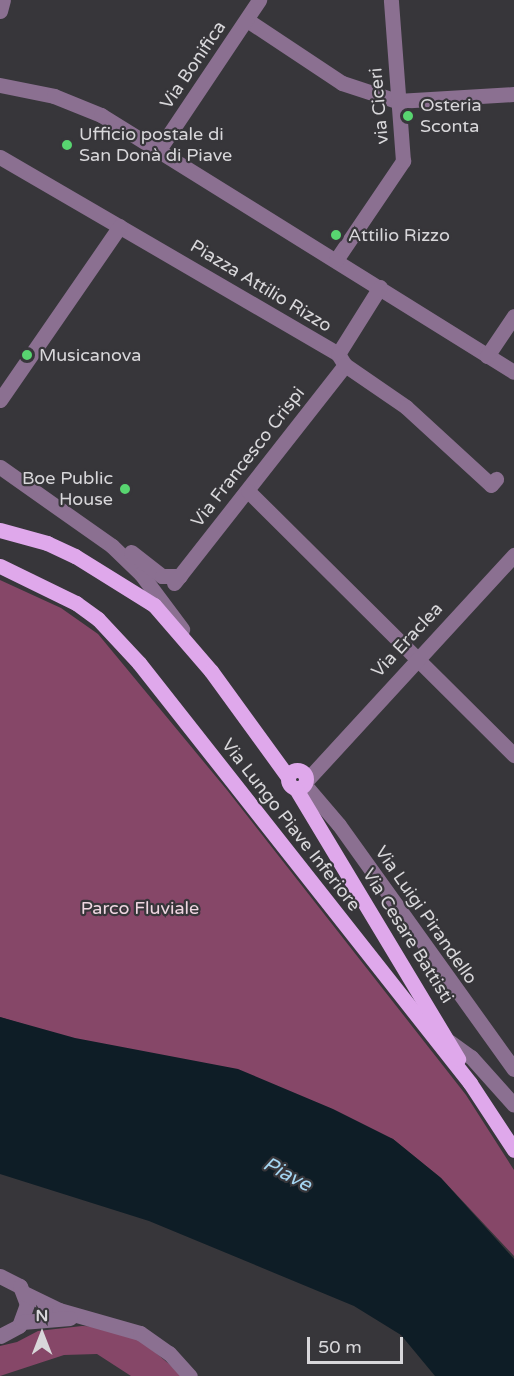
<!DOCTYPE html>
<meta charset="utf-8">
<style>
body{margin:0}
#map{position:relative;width:514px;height:1376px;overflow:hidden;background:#37363a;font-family:"Varela Round",sans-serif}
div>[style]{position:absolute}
.green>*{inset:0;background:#864768}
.water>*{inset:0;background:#0e1d26}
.minor>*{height:15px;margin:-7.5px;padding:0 7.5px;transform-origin:7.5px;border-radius:7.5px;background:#8b7091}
.major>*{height:15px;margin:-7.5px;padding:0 7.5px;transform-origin:7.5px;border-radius:7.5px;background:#dfa8eb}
.major>.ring{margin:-7.5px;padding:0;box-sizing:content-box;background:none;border:15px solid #dfa8eb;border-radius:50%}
.dots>*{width:16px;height:16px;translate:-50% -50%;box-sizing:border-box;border:3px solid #37363a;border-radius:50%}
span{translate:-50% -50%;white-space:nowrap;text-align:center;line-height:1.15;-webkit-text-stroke:4.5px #37363a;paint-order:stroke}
.street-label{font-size:18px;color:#d8d7da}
.poi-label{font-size:18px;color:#d8d7da}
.left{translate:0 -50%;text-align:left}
.right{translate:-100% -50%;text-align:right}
.park-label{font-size:18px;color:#efd6e1}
.water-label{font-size:20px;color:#a4d5f1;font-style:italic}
.north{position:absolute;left:12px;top:1304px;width:60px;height:60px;-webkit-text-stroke:4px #37363a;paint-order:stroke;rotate:0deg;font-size:16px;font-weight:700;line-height:24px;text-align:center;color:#d8d7da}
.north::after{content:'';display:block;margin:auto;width:21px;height:27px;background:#d8d7da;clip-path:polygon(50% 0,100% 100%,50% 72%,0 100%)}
.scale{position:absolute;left:307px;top:1337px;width:96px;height:27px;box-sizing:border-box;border:3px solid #d8d7da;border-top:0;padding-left:8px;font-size:18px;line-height:21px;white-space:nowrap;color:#d8d7da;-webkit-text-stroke:4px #37363a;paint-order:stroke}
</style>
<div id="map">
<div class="green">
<i style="clip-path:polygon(0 580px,61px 608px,98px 634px,227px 790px,466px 1095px,514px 1170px,514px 1256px,441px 1178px,393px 1139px,0 1017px)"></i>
<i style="clip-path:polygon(82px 1326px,105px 1327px,142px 1341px,183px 1376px,131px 1376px,97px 1354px,64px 1355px,0 1376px,0 1346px,17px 1342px,38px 1331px)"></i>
</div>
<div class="water">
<i style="clip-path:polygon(0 1017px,75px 1038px,238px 1069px,333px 1109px,393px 1139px,441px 1178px,514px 1259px,514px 1376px,435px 1376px,401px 1335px,354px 1306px,149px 1221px,0 1174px)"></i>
</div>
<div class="minor">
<i style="left:0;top:11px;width:11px;rotate:-75deg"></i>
<i style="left:247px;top:20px;width:114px;rotate:33.6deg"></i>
<i style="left:342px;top:83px;width:58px;rotate:18.1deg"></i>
<i style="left:397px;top:101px;width:117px;rotate:-3.4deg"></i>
<i style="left:0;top:85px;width:55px;rotate:11.5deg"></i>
<i style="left:54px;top:96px;width:51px;rotate:22deg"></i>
<i style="left:101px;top:115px;width:486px;rotate:31.9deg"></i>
<i style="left:158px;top:151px;width:182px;rotate:-56.2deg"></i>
<i style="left:0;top:157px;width:391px;rotate:30.2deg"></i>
<i style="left:338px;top:354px;width:13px;rotate:58deg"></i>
<i style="left:345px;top:365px;width:277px;rotate:128.1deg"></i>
<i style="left:336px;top:260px;width:120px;rotate:-55.9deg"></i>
<i style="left:403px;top:161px;width:161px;rotate:-94.3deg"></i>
<i style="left:338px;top:354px;width:79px;rotate:-57.9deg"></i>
<i style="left:487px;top:356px;width:48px;rotate:-56deg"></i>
<i style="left:345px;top:365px;width:74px;rotate:34.5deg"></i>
<i style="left:406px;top:407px;width:115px;rotate:42.5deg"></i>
<i style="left:491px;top:485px;width:8px;rotate:-50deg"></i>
<i style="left:0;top:400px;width:211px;rotate:-55.4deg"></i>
<i style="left:0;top:467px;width:137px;rotate:35.2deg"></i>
<i style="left:112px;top:546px;width:40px;rotate:44deg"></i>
<i style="left:141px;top:574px;width:69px;rotate:53.3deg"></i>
<i style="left:248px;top:491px;width:375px;rotate:44.8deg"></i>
<i style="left:131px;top:552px;width:39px;rotate:38deg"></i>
<i style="left:162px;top:576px;width:18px"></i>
<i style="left:307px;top:780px;width:306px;rotate:-47.4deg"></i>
<i style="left:305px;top:785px;width:52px;rotate:49.6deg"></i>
<i style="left:339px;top:825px;width:300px;rotate:54.4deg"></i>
<i style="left:450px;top:1042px;width:26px;rotate:36deg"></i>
<i style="left:471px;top:1057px;width:64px;rotate:48.1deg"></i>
<i style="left:0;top:1276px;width:22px;rotate:27deg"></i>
<i style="left:20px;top:1286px;width:19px;rotate:69deg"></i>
<i style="left:27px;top:1304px;width:23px;rotate:110deg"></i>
<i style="left:19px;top:1326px;width:21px;rotate:152deg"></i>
<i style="left:24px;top:1293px;width:39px;rotate:26deg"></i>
<i style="left:59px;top:1310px;width:84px;rotate:15.9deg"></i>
<i style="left:140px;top:1333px;width:35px;rotate:35deg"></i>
<i style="left:169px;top:1353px;width:31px;rotate:48deg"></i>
<i style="left:22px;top:1322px;width:48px;rotate:-4.8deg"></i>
</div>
<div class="major">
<i style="left:0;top:530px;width:49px;rotate:15.5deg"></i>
<i style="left:47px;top:543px;width:31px;rotate:25deg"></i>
<i style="left:75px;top:556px;width:93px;rotate:31.8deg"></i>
<i style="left:154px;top:605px;width:87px;rotate:49.2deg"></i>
<i style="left:211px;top:671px;width:131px;rotate:54deg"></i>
<i style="left:0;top:566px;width:85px;rotate:26deg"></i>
<i style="left:76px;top:603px;width:27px;rotate:36deg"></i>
<i style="left:98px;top:619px;width:60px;rotate:47deg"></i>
<i style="left:139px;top:663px;width:535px;rotate:51.76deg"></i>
<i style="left:470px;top:1083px;width:80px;rotate:56.7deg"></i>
<i class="ring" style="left:288px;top:770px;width:3px;height:3px"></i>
<i style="left:296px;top:789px;width:315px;rotate:59deg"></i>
</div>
<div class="dots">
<i style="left:408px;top:116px;background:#58d570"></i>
<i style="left:67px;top:145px;background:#58d570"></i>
<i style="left:336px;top:235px;background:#58d570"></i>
<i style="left:27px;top:355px;background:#58d570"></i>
<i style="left:125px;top:489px;background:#58d570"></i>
</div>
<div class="street-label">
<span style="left:193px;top:65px;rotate:-56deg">Via Bonifica</span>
<span style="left:379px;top:106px;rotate:-95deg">via Ciceri</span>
<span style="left:261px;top:286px;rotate:31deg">Piazza Attilio Rizzo</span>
<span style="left:248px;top:457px;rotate:-52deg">Via Francesco Crispi</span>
<span style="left:407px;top:640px;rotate:-47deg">Via Eraclea</span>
<span style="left:291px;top:825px;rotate:52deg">Via Lungo Piave Inferiore</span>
<span style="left:426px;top:915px;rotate:55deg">Via Luigi Pirandello</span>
<span style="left:408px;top:936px;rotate:58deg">Via Cesare Battisti</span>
</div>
<div class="poi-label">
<span class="left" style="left:420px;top:116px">Osteria<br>Sconta</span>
<span class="left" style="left:79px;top:145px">Ufficio postale di<br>San Donà di Piave</span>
<span class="left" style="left:348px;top:235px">Attilio Rizzo</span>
<span class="left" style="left:39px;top:355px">Musicanova</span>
<span class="right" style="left:113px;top:489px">Boe Public<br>House</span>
</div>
<div class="park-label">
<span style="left:140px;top:908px">Parco Fluviale</span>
</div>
<div class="water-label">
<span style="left:287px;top:1175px;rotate:28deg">Piave</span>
</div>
<div class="north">N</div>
<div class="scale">50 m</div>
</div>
